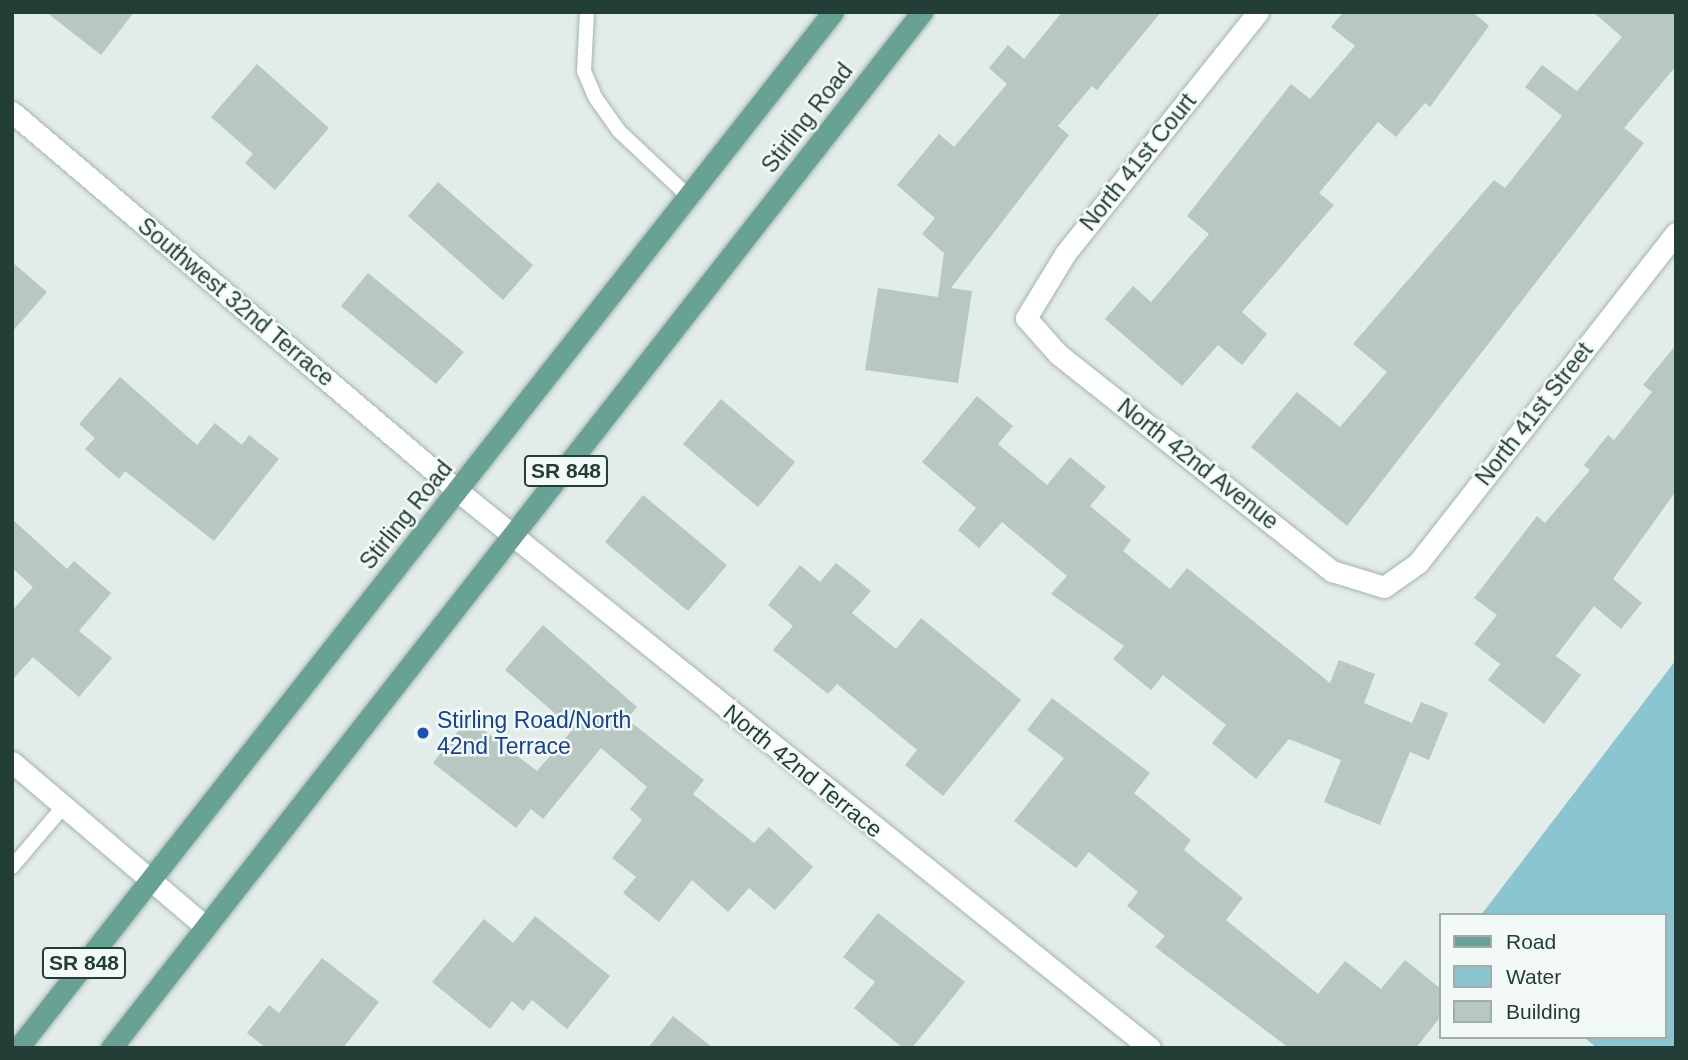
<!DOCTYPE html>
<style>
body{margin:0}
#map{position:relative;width:1688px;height:1060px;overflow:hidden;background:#e2ece8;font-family:Helvetica,sans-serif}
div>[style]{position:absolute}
.water>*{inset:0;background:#8ac5d2}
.building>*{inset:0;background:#b7c7c1}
.roads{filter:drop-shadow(0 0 2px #a5b4af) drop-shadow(0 0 2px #a5b4af)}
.service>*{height:14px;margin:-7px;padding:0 7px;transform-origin:7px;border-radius:7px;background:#fff}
.minor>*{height:21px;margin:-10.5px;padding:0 10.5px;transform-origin:10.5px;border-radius:10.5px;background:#fff}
.primary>*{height:21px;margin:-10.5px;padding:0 10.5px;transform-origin:10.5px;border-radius:10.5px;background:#67a294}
.dots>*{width:19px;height:19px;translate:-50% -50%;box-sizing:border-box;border:4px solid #f3f9f6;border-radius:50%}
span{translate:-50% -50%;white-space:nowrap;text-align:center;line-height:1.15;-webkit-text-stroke:5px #f3f9f6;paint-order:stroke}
.shield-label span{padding:2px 5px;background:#f3f9f6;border:2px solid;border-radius:5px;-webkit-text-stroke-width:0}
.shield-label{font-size:21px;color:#223e37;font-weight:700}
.street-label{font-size:23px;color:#223e37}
.transit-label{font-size:23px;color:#164399}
.left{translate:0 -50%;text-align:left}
.frame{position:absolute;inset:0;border:14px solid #223e37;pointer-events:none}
.legend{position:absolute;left:1439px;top:913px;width:228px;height:126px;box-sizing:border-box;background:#f3f9f6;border:2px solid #9faeaa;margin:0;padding:9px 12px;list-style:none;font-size:21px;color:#223e37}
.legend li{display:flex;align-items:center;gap:14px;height:35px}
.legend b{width:35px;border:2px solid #9faeaa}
</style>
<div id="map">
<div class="water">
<i style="clip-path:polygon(1676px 660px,1676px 1048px,1597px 1048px,1584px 1037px,1665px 1037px,1665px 915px,1481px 915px)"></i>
</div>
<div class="building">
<i style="clip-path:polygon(46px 12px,134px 12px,101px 55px)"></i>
<i style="clip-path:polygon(1062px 12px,1161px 12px,1097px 90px,1092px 86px,1058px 126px,1069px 135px,951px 288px,972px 291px,958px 383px,865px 370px,878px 288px,938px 297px,944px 253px,922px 234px,935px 218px,897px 185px,939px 134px,954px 147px,1007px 84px,989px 68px,1008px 45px,1024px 59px)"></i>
<i style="clip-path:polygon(1343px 12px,1473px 12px,1489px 26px,1430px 107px,1425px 103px,1396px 137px,1378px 122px,1319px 193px,1334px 205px,1242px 312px,1267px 334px,1242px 365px,1218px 345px,1182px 386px,1105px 319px,1133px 286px,1151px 302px,1209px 234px,1187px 216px,1291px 84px,1310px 99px,1355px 46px,1331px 27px)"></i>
<i style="clip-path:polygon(1593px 12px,1676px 12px,1676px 66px,1624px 128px,1644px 143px,1347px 526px,1251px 447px,1297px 392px,1340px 427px,1387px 372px,1353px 344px,1494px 180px,1505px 188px,1562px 116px,1525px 87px,1542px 65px,1577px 91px,1622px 37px)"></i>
<i style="clip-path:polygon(257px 64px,329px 128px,275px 190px,245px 163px,253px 154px,211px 117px)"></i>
<i style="clip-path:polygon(438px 182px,533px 265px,503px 300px,408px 216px)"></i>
<i style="clip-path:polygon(12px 262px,47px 292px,12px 332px)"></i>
<i style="clip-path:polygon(368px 273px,464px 352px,436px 384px,341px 306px)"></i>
<i style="clip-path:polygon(1676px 345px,1676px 491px,1613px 579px,1642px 603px,1621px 629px,1594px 606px,1556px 656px,1581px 675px,1544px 724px,1488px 680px,1500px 664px,1474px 644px,1497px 615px,1474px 598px,1537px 516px,1545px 523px,1590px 470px,1584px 465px,1608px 435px,1614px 440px,1652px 392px,1643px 385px)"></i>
<i style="clip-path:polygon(120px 377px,197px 445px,215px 423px,242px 445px,249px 435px,279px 459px,214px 541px,125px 471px,119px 479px,85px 449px,95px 438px,79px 424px)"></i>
<i style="clip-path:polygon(977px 396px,1013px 426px,998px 444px,1047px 485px,1070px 457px,1106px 487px,1090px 506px,1131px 540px,1123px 551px,1170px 589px,1187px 568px,1330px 683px,1339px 660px,1375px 674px,1364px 703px,1412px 723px,1421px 702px,1448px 713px,1429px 760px,1410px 752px,1380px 825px,1324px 802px,1341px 760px,1289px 739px,1256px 779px,1212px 743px,1226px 725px,1163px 675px,1151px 690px,1113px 659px,1124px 646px,1051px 594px,1067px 576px,1002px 522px,979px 548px,958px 530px,976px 508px,922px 462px)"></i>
<i style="clip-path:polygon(721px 399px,795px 462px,758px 507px,683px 444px)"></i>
<i style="clip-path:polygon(643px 495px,727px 565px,688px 611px,605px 542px)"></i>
<i style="clip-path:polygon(12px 519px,67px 569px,74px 561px,111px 593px,79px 631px,112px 658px,79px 697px,33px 657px,12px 680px,12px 611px,33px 587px,12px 568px)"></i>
<i style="clip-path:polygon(836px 563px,871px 591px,852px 613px,896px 649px,921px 618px,1021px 700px,943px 796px,905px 765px,917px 750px,837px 684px,828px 694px,773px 650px,793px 626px,768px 605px,800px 565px,820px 582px)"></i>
<i style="clip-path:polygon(543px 625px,637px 707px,627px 719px,704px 780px,693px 794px,754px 843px,769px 827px,813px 867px,775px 910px,749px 888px,728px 912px,692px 880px,659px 922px,623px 893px,636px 877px,612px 858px,642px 820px,630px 809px,647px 787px,601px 748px,543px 819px,531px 809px,516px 828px,433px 763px,468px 718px,537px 771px,573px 729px,505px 670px)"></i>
<i style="clip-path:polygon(1052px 698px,1150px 773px,1134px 793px,1191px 840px,1184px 850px,1243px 898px,1226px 920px,1318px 994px,1345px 961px,1381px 989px,1405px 960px,1441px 989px,1441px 1016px,1416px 1048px,1289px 1048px,1155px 947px,1165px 936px,1127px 906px,1138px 892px,1089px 852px,1076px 868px,1014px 821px,1064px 758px,1027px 730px)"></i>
<i style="clip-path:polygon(878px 913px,965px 982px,912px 1048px,903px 1048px,854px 1008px,875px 982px,843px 957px)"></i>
<i style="clip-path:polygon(535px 916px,610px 976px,567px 1029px,532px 1000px,523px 1011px,512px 1001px,490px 1029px,432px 982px,484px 919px,513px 943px)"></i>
<i style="clip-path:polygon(322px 958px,379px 1002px,343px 1048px,266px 1048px,247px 1033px,269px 1005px,279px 1013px)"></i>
<i style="clip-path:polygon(673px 1016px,713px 1048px,648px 1048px)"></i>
</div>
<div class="roads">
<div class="service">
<i style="left:587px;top:12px;width:59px;rotate:92.9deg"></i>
<i style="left:584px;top:71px;width:28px;rotate:67deg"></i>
<i style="left:595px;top:97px;width:42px;rotate:54.8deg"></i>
<i style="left:619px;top:131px;width:96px;rotate:43.3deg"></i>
<i style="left:12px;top:867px;width:80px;rotate:-49.6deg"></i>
</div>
<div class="minor">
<i style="left:1258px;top:12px;width:310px;rotate:128.6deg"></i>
<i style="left:1065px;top:254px;width:75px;rotate:121.4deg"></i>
<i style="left:1026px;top:318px;width:48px;rotate:48.4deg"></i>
<i style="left:1058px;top:354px;width:350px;rotate:38.4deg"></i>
<i style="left:1332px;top:571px;width:54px;rotate:17.1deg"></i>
<i style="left:1384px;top:587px;width:42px;rotate:-35.2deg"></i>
<i style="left:1418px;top:563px;width:419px;rotate:-52deg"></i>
<i style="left:12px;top:112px;width:587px;rotate:40.37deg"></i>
<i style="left:459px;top:492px;width:887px;rotate:38.82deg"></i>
<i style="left:12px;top:762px;width:253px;rotate:40.4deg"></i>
</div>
<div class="primary">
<i style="left:18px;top:1048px;width:1318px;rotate:-51.81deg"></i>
<i style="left:111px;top:1048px;width:1316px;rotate:-51.95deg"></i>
</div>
</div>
<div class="dots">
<i style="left:423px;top:733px;background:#1a4fb4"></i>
</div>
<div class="shield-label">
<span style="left:566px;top:471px">SR 848</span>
<span style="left:84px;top:963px">SR 848</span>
</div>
<div class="street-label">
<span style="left:807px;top:118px;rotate:-52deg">Stirling Road</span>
<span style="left:1138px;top:162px;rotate:-51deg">North 41st Court</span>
<span style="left:236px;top:302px;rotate:40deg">Southwest 32nd Terrace</span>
<span style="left:1534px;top:414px;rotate:-52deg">North 41st Street</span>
<span style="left:1198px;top:464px;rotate:38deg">North 42nd Avenue</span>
<span style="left:406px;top:515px;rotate:-51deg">Stirling Road</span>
<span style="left:803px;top:771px;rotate:39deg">North 42nd Terrace</span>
</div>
<div class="transit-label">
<span class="left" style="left:437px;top:733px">Stirling Road/North<br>42nd Terrace</span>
</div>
<div class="frame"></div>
<ul class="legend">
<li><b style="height:9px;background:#67a294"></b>Road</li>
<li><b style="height:19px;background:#8ac5d2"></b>Water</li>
<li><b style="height:19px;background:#b7c7c1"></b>Building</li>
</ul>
</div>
